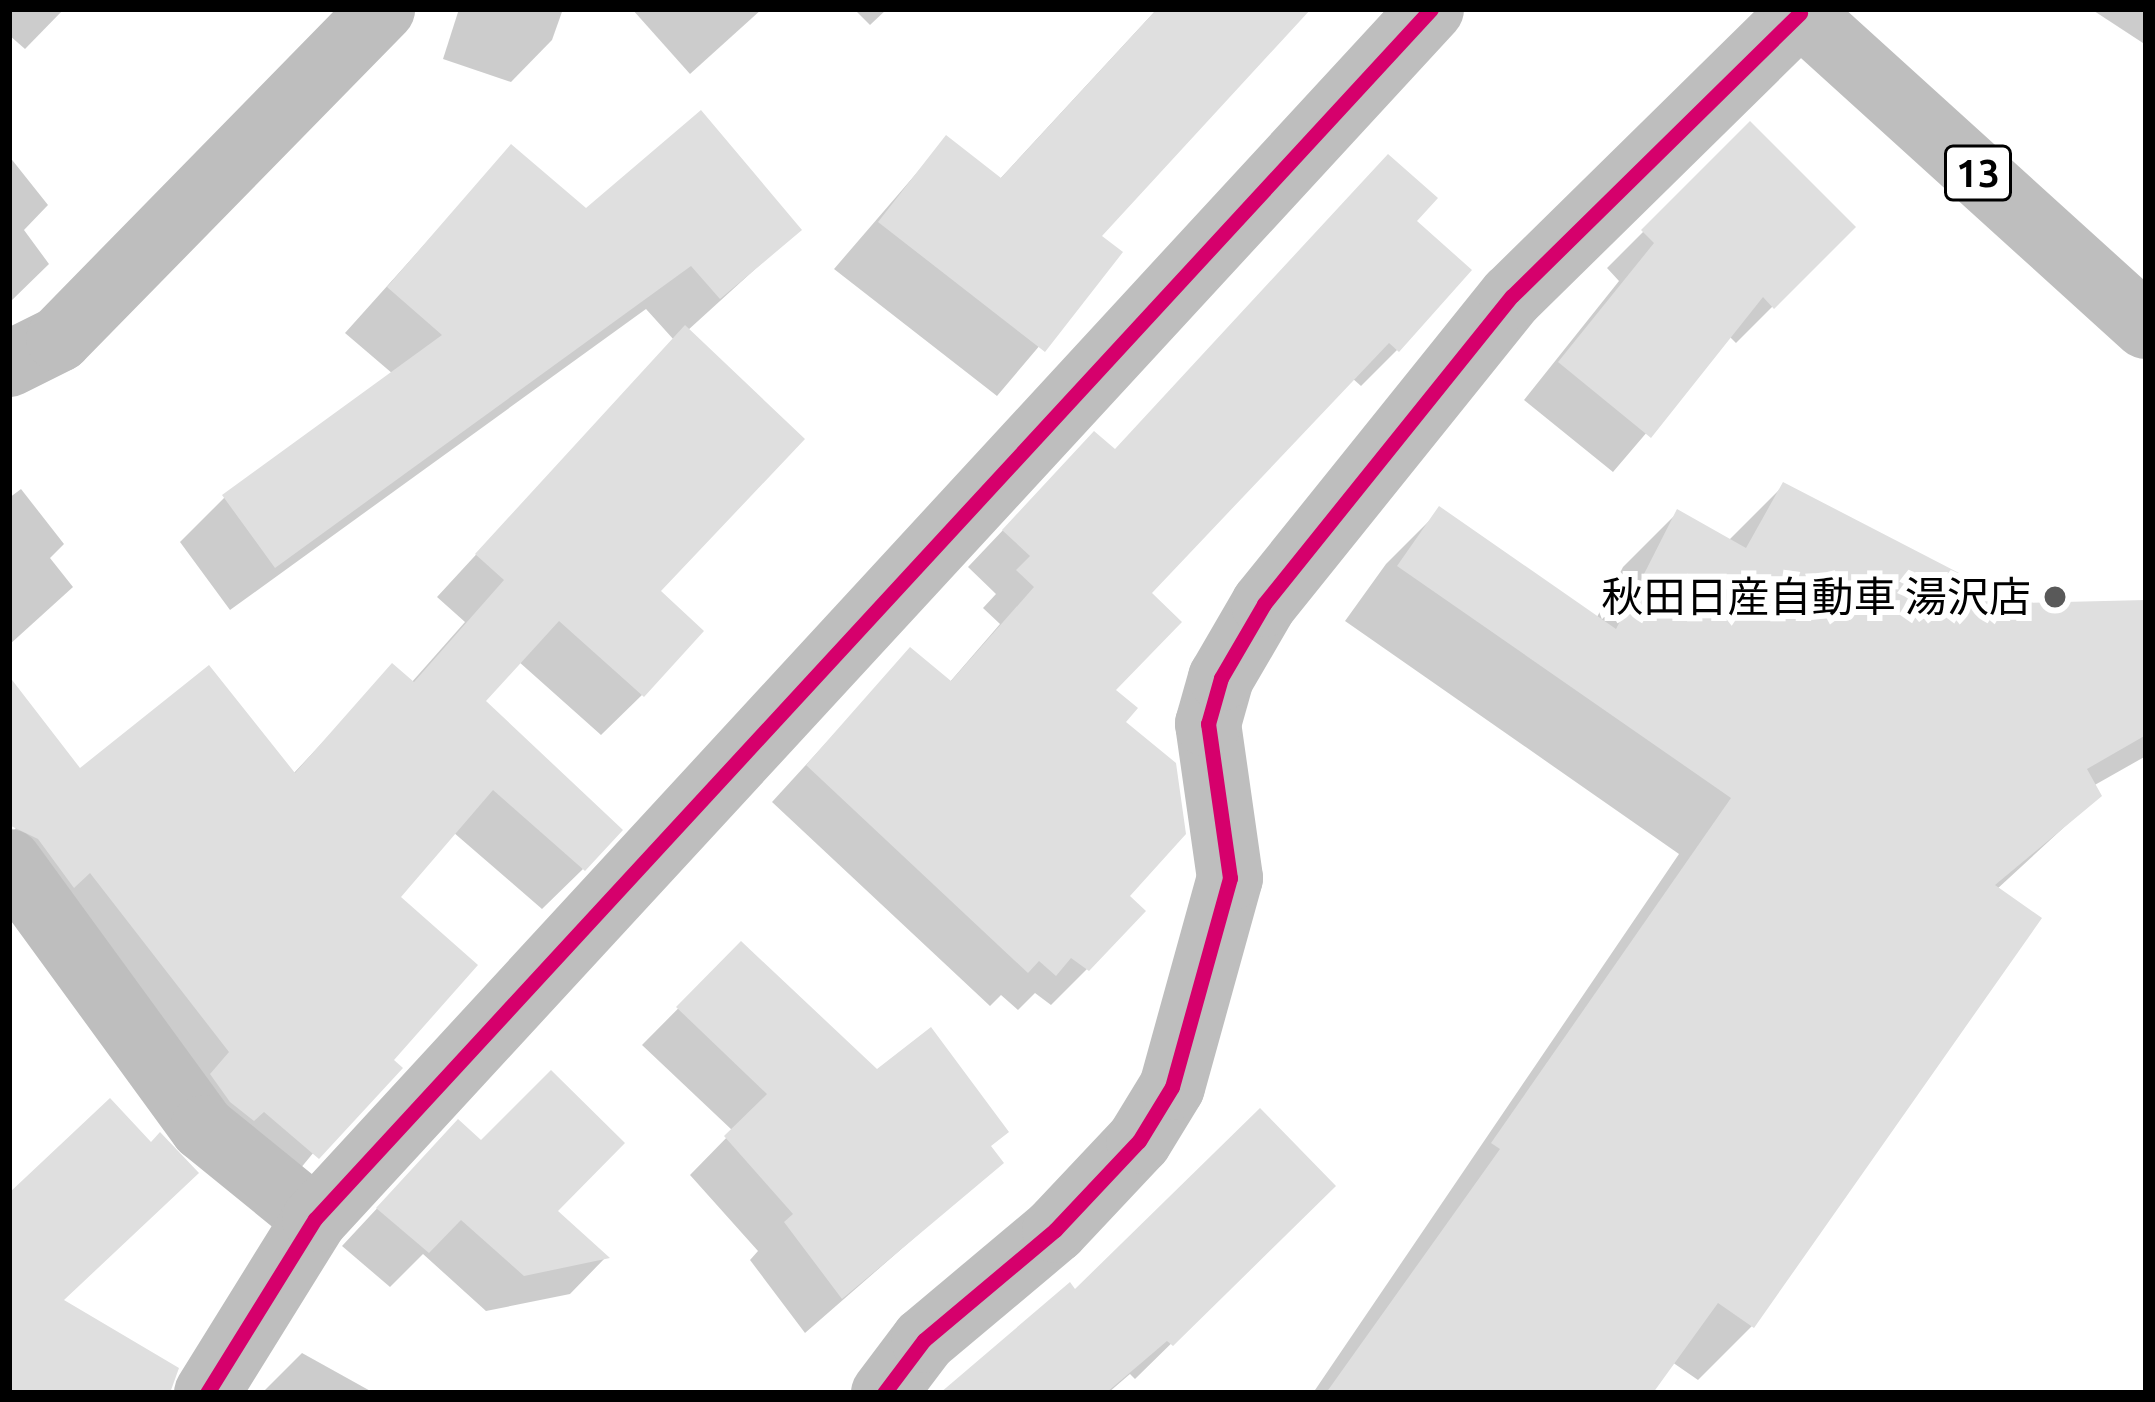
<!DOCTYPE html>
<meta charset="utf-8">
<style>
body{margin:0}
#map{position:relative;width:2155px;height:1402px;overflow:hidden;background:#fff;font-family:Ubuntu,"Noto Sans JP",sans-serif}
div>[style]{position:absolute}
.shadow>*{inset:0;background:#0003}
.building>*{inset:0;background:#dfdfdf}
.street>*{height:66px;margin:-33px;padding:0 33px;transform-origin:33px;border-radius:33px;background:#bebebe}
.highway>*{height:66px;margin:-33px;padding:0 33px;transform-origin:33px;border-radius:33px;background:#bebebe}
.cycleway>*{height:15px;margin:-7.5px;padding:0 7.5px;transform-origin:7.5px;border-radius:7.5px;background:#d6006c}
.dots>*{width:33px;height:33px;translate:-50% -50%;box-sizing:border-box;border:6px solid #fff;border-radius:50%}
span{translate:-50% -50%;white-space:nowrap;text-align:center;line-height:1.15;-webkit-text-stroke:12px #fff;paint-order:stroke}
.shield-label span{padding:3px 9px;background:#fff;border:3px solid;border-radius:9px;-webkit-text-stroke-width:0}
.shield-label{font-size:39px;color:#000;font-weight:700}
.poi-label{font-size:42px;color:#000}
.right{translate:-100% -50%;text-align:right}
.frame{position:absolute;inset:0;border:12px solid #000;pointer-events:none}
</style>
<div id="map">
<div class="shadow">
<i style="clip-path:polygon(9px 9px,64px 9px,25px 49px,9px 35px)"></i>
<i style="clip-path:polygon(459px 9px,563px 9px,552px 40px,511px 82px,443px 59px)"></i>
<i style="clip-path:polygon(632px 9px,762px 9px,690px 74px)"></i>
<i style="clip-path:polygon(854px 9px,887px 9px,870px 25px)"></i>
<i style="clip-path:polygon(1157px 9px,1306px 9px,1097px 236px,1119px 252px,997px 396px,834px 269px,946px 139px,999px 180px)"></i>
<i style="clip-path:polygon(2091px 9px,2146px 9px,2146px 45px)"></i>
<i style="clip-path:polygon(1750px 125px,1852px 227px,1736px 343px,1729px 336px,1613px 472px,1524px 400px,1619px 281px,1607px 268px)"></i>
<i style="clip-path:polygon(511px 148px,586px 212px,798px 230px,687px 331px,642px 695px,601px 735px,518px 661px,482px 701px,583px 869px,542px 909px,453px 832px,397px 897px,390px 1060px,276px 1198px,9px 835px,42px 802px,293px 774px,393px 667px,411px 683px,465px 622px,437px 597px,674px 340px,646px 309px,230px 610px,180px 542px,224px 498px,393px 374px,345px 333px)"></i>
<i style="clip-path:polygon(9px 156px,48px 205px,24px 230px,49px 264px,9px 303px)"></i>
<i style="clip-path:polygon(1413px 221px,1397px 350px,1361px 386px,1352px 378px,1148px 593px,1112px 690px,1122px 722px,1126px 896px,1087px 969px,1051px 1005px,1035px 993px,1018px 1010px,1001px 995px,990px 1006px,772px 802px,910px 651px,949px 683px,1000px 624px,983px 608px,996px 594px,968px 567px,1059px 471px,1114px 451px)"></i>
<i style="clip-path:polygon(1783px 486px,2017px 606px,2146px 608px,2146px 756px,2093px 786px,2099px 795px,1996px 890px,1752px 1326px,1698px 1380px,1672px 1362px,1650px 1393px,1313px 1393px,1679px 854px,1345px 621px,1386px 564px,1440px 510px,1596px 619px,1623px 567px,1677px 513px,1728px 541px)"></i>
<i style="clip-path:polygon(21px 489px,64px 544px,50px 558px,73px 587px,9px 645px,9px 498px)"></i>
<i style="clip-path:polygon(741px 945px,877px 1073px,1000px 1163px,805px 1333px,750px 1260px,758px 1251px,690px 1175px,733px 1131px,642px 1045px)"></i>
<i style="clip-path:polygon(422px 1160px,554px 1211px,605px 1258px,570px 1294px,486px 1311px,423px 1254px,390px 1287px,342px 1246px)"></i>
<i style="clip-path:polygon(1332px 1186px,1135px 1379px,1130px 1374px,1108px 1393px,945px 1393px,1075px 1293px)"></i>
<i style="clip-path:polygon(302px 1353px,374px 1393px,262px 1393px)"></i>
</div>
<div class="building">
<i style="clip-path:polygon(1157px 9px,1311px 9px,1102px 236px,1123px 252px,1045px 352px,878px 222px,946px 135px,1001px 178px)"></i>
<i style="clip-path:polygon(701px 110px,802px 230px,720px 299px,691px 266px,275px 568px,222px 495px,442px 335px,387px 287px,511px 144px,586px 208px)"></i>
<i style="clip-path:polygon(1750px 121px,1856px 227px,1774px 309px,1763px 297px,1651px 438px,1558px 362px,1654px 243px,1641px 230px)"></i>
<i style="clip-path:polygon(1388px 154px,1438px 198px,1417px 221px,1472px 270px,1399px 352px,1389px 343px,1152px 593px,1182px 622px,1116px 690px,1138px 708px,1126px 722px,1176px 763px,1186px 834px,1130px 896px,1146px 911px,1089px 971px,1071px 958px,1056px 976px,1039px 961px,1028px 973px,806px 765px,910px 647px,951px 681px,1034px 587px,1016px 570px,1030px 556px,1002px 530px,1094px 431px,1115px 449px)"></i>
<i style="clip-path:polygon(685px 325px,805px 439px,661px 591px,704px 631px,644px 697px,559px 621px,486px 701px,623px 830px,585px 871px,493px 790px,401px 897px,478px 965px,394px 1060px,403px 1068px,319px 1159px,264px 1112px,254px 1121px,230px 1102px,210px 1074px,229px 1052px,90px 873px,74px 888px,38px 839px,9px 825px,9px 676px,80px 768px,209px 665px,295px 773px,392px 663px,414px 682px,504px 580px,475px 554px)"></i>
<i style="clip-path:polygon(1783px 482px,2017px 603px,2146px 600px,2146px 735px,2087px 769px,2102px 796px,1995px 885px,2042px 918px,1754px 1328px,1718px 1303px,1653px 1393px,1326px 1393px,1500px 1149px,1491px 1143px,1731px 798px,1397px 566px,1439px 506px,1616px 629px,1677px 509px,1746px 548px)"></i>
<i style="clip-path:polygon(741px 941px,877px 1069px,931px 1027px,1009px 1132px,991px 1146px,1004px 1163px,842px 1299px,784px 1222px,793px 1214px,724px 1136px,767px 1094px,676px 1007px)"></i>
<i style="clip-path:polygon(551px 1070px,625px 1143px,558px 1211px,610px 1258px,524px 1276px,461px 1220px,429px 1253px,376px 1208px,458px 1119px,481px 1140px)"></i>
<i style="clip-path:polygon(110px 1098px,151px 1142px,160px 1132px,199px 1173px,64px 1300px,179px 1368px,170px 1393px,9px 1393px,9px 1193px)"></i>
<i style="clip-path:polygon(1260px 1108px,1336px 1186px,1173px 1346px,1167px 1341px,1106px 1393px,940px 1393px,1070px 1282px,1075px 1289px)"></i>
</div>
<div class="street">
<i style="left:9px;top:364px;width:56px;rotate:-26.6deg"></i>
<i style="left:59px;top:339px;width:462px;rotate:-45.6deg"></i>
<i style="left:9px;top:862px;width:329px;rotate:53.9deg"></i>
<i style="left:203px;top:1128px;width:144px;rotate:39.1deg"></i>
<i style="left:207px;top:1393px;width:205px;rotate:-58.2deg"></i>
<i style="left:315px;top:1219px;width:1646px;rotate:-47.31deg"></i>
<i style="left:884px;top:1393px;width:66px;rotate:-53deg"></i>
<i style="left:924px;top:1340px;width:171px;rotate:-40deg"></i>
<i style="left:1055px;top:1230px;width:122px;rotate:-46.7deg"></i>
<i style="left:1139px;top:1141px;width:63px;rotate:-58.6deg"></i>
<i style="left:1172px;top:1087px;width:217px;rotate:-74.5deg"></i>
<i style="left:1230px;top:878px;width:156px;rotate:-98.1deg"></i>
<i style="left:1208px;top:724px;width:48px;rotate:-74.2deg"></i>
<i style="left:1221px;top:678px;width:86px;rotate:-59.8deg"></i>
<i style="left:1264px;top:604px;width:395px;rotate:-51.2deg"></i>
<i style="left:1512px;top:296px;width:404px;rotate:-44.5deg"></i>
</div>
<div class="highway">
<i style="left:1796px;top:9px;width:472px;rotate:42.2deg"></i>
</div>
<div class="cycleway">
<i style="left:207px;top:1393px;width:205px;rotate:-58.2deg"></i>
<i style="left:315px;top:1219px;width:1646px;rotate:-47.31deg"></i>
<i style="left:884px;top:1393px;width:66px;rotate:-53deg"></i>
<i style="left:924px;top:1340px;width:171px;rotate:-40deg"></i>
<i style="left:1055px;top:1230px;width:122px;rotate:-46.7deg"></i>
<i style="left:1139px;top:1141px;width:63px;rotate:-58.6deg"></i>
<i style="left:1172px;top:1087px;width:217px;rotate:-74.5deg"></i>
<i style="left:1230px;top:878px;width:156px;rotate:-98.1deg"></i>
<i style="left:1208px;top:724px;width:48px;rotate:-74.2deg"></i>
<i style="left:1221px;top:678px;width:86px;rotate:-59.8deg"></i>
<i style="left:1264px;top:604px;width:395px;rotate:-51.2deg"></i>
<i style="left:1512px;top:296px;width:404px;rotate:-44.5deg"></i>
</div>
<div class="dots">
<i style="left:2055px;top:597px;background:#595959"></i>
</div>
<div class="shield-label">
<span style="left:1978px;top:173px">13</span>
</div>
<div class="poi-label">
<span class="right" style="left:2031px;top:597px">秋田日産自動車 湯沢店</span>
</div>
<div class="frame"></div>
</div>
